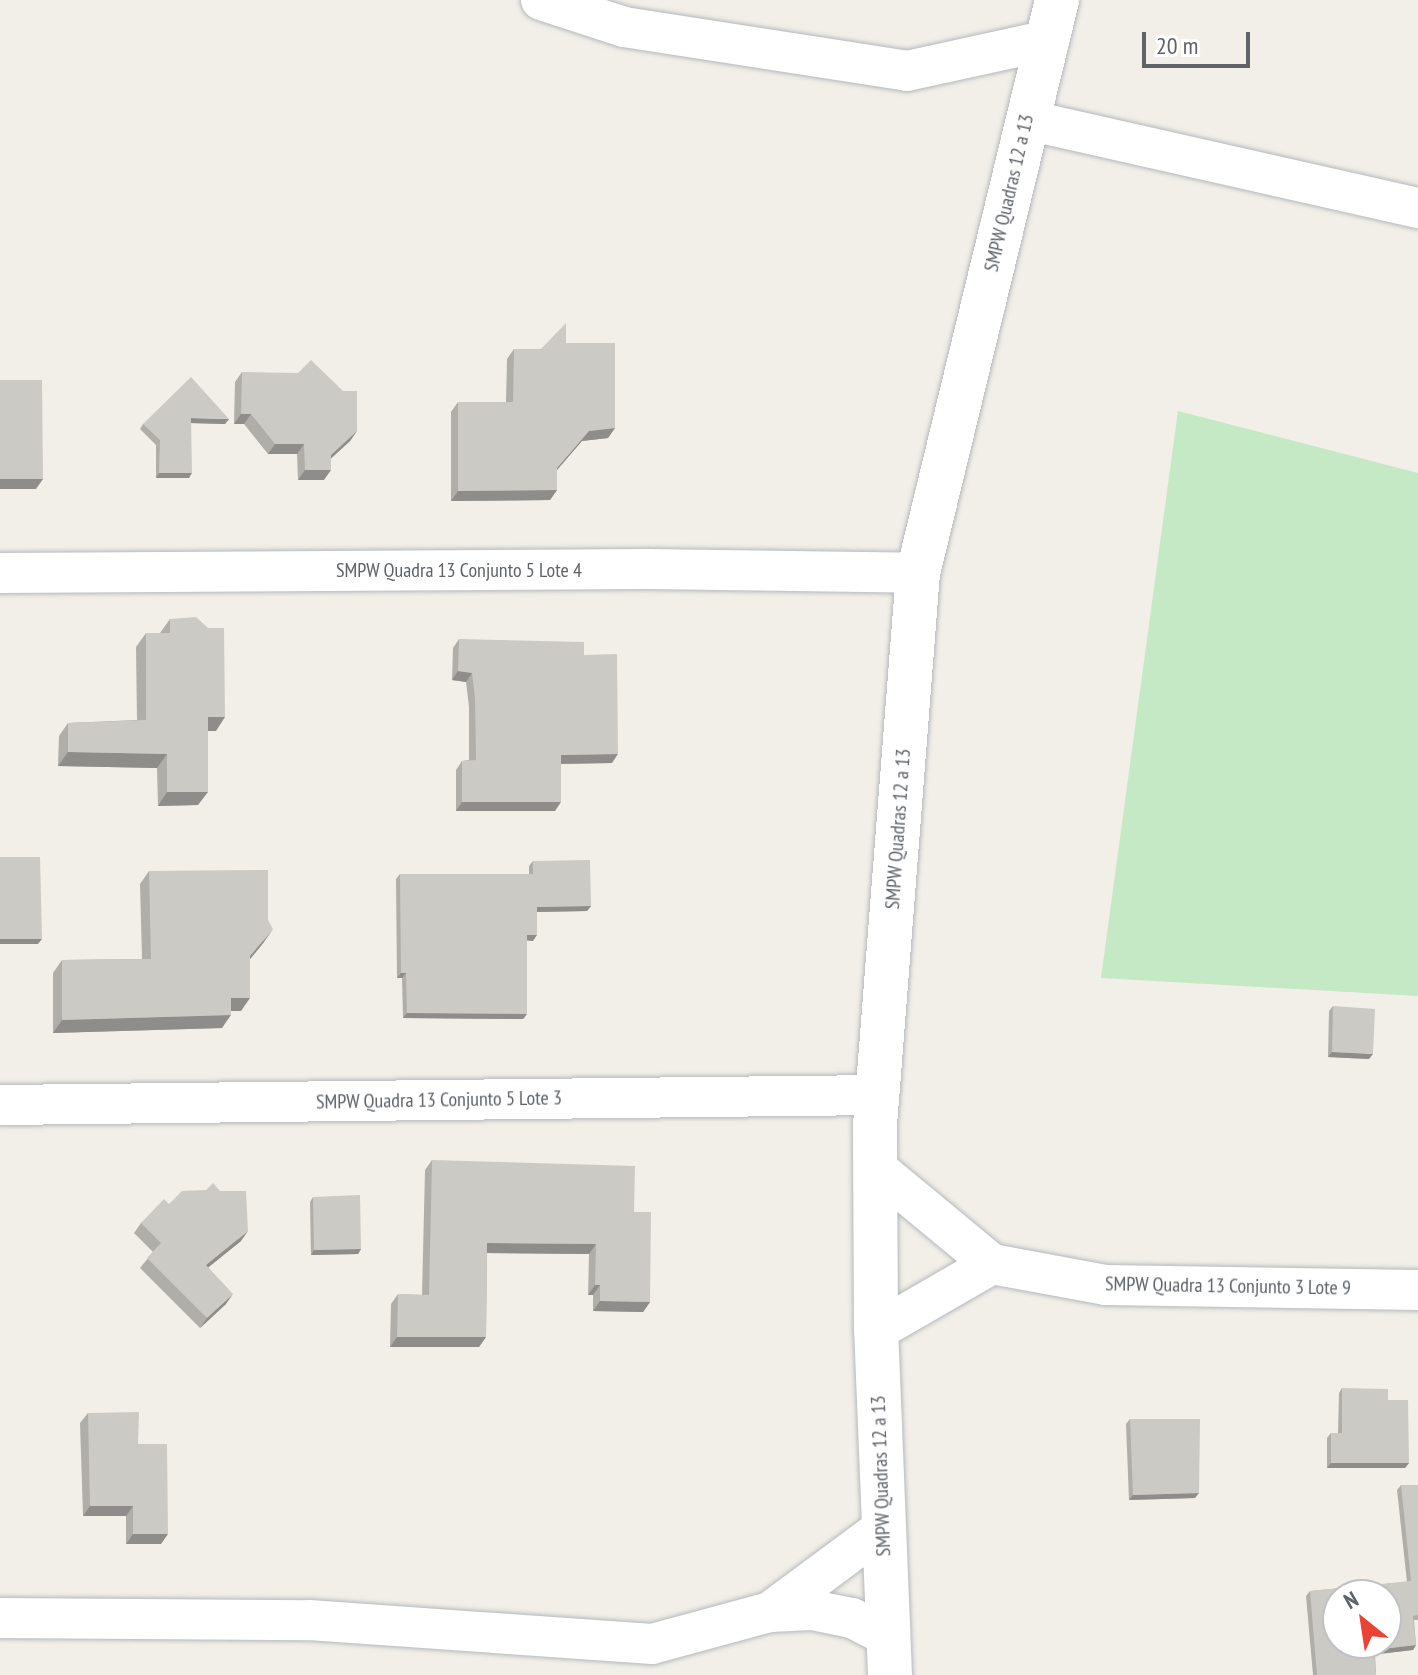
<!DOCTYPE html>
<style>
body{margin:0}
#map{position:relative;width:1418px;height:1675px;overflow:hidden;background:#f1efe8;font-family:"PT Sans Narrow",sans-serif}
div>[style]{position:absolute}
.green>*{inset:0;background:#c5e8c5}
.roads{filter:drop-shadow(0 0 2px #b5b8bc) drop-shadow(0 0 2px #b5b8bc)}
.street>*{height:40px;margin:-20px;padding:0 20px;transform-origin:20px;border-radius:20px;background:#fff}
.secondary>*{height:44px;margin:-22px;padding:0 22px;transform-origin:22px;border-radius:22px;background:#fff}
.wall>*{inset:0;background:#afaea9}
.shaded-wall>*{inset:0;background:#8f8d8a}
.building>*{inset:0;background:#cccac5}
span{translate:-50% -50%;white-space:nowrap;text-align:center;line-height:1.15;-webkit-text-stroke:7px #fff;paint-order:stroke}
.street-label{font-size:20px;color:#5f6368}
.north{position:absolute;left:1322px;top:1579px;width:80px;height:80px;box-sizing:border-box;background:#fff;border:2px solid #bfc1c3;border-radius:50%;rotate:330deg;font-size:22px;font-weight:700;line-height:32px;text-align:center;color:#5f6368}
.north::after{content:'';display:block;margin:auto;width:28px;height:36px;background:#ea4335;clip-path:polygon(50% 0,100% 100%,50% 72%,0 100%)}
.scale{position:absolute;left:1142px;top:32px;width:108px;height:36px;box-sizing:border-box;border:4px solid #5f6368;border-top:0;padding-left:10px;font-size:24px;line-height:28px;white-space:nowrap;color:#5f6368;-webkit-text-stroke:6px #fff;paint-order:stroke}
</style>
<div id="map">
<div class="green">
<i style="clip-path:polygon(1178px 411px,1418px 473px,1418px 996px,1101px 978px)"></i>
</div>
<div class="roads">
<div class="street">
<i style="left:541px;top:0;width:87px;rotate:18deg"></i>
<i style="left:624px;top:27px;width:286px;rotate:8.8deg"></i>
<i style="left:907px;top:71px;width:141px;rotate:-12.3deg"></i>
<i style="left:1027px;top:120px;width:401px;rotate:12.7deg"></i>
<i style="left:0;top:573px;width:648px;rotate:-0.35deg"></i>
<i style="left:648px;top:569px;width:270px;rotate:0.8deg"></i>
<i style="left:0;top:1105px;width:878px;rotate:-0.65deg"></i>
<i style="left:877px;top:1169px;width:149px;rotate:39.6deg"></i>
<i style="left:992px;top:1264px;width:115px;rotate:10.5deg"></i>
<i style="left:1105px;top:1285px;width:313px;rotate:0.9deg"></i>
<i style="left:876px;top:1331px;width:134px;rotate:-30deg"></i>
<i style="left:770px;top:1612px;width:141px;rotate:-36.6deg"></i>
<i style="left:0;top:1618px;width:309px;rotate:0.4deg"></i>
<i style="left:309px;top:1620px;width:344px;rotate:4deg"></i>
<i style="left:652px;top:1644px;width:122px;rotate:-15.2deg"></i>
<i style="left:770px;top:1612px;width:42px;rotate:-2.7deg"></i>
<i style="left:812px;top:1610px;width:41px;rotate:11.3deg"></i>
<i style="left:852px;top:1618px;width:39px;rotate:27deg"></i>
</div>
<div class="secondary">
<i style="left:890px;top:1675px;width:344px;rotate:-92.3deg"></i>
<i style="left:876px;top:1331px;width:206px;rotate:-90.3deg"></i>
<i style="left:875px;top:1125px;width:554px;rotate:-85.55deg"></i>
<i style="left:918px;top:573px;width:590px;rotate:-76.36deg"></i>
</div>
</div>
<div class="wall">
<i style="clip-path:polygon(566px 343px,615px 428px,608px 438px,582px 441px,557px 470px,557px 490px,550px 500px,451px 501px,451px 412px,458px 402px,506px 402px,507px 359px,514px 349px,541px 349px)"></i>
<i style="clip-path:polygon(242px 372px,357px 431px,350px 441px,331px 458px,324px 480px,298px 480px,297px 454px,268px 454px,244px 424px,234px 424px,235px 382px)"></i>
<i style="clip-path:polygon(229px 419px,225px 424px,191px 423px,189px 478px,156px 478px,156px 445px,140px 429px,143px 424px)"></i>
<i style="clip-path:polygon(170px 619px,216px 731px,208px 731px,198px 805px,158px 806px,157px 768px,58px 766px,59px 736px,68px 723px,137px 720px,136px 647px,146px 633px,160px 633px)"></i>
<i style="clip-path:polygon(459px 639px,584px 655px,612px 763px,561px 764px,555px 811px,456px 811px,456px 770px,462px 761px,469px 760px,469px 707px,466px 682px,452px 680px,453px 648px)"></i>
<i style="clip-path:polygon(533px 861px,591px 906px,587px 911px,537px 912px,533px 941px,527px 940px,527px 1014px,523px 1019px,403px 1018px,402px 978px,397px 978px,396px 879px,400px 874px,529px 874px,529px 866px)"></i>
<i style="clip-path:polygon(149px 871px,264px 942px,250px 959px,241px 1011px,231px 1011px,222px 1028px,53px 1033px,53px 973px,62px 960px,142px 959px,140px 884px)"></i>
<i style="clip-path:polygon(1333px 1006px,1369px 1059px,1328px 1057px,1329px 1011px)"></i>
<i style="clip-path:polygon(432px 1160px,634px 1212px,650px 1302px,643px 1312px,593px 1311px,593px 1295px,588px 1295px,589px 1254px,487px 1253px,486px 1337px,479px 1347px,390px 1347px,391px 1304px,398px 1294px,422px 1295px,425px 1170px)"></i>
<i style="clip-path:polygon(313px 1197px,361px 1249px,358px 1254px,311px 1255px,310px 1202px)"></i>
<i style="clip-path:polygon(169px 1204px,241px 1241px,208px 1267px,226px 1304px,200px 1328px,140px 1268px,153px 1252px,134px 1233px,141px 1223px)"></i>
<i style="clip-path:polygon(1342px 1388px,1388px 1400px,1409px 1463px,1405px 1468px,1327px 1468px,1327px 1438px,1331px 1433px,1338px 1433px,1339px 1393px)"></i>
<i style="clip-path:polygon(88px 1413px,138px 1444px,161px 1544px,126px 1544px,126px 1516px,83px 1516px,80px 1423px)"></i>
<i style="clip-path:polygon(1130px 1419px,1195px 1498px,1129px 1500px,1126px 1424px)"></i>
<i style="clip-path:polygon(1401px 1485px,1418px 1485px,1418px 1620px,1414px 1620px,1416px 1645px,1413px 1650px,1375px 1654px,1376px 1675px,1313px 1675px,1306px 1596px,1310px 1591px,1407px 1582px,1397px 1490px)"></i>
</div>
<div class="shaded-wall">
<i style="clip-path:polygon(241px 414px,251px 414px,244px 424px,234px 424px)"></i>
<i style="clip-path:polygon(191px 418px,229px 419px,225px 424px,188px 423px)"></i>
<i style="clip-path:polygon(615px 428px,608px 438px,582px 441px,550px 478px,557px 468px,589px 431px)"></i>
<i style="clip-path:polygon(357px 431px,350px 441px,324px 465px,331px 455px)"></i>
<i style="clip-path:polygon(275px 444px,304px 444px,297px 454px,268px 454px)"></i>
<i style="clip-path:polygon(305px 470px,331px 470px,324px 480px,298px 480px)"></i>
<i style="clip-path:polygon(159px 473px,192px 473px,189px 478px,156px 478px)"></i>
<i style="clip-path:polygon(0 479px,43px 479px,36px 489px,0 489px)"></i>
<i style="clip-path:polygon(557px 490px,550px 500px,451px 501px,458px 491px)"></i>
<i style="clip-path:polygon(458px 671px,472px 673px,466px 682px,452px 680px)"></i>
<i style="clip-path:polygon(208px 717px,225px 717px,216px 731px,199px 731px)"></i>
<i style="clip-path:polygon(68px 752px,167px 754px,157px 768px,58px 766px)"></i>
<i style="clip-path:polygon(618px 754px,612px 763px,555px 764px,561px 755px)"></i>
<i style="clip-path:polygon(167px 792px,208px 792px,198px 805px,158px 806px)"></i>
<i style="clip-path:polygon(462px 802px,561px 802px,555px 811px,456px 811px)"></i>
<i style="clip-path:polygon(591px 906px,587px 911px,533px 912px,537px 907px)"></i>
<i style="clip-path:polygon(273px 929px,264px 942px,241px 970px,250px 956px)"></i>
<i style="clip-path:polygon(527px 935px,537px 935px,533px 941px,523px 940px)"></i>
<i style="clip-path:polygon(0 939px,42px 939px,38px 944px,0 944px)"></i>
<i style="clip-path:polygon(401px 973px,406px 973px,402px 978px,397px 978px)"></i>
<i style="clip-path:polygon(231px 998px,250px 998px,241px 1011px,222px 1011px)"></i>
<i style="clip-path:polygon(407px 1013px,527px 1014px,523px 1019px,403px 1018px)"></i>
<i style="clip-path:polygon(231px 1015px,222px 1028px,53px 1033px,62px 1020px)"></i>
<i style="clip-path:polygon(1332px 1052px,1373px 1054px,1369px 1059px,1328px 1057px)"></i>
<i style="clip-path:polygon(248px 1231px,241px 1241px,199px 1275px,206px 1265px)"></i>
<i style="clip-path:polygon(487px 1243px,596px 1244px,589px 1254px,480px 1253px)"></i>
<i style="clip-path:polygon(361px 1249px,358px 1254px,311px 1255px,314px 1250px)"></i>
<i style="clip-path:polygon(595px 1285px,600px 1285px,593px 1295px,588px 1295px)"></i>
<i style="clip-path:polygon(233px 1294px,226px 1304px,200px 1328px,207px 1318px)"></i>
<i style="clip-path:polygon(600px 1301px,650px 1302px,643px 1312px,593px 1311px)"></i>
<i style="clip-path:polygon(397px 1337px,486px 1337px,479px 1347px,390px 1347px)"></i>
<i style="clip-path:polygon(1331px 1463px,1409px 1463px,1405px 1468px,1327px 1468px)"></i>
<i style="clip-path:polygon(1199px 1493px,1195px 1498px,1129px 1500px,1133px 1495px)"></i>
<i style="clip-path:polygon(90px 1506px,133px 1506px,126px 1516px,83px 1516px)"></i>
<i style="clip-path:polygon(133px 1534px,168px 1534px,161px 1544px,126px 1544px)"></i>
<i style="clip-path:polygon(1416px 1645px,1413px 1650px,1371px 1655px,1374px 1650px)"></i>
</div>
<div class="building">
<i style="clip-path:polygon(566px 323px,566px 343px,615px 343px,615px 428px,589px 431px,557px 468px,557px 490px,458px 491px,458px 402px,513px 402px,514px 349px,541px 349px)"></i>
<i style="clip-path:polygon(311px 360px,343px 391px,357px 391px,357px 431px,331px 455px,331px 470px,305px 470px,304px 444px,275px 444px,251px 414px,241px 414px,242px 372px,298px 373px)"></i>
<i style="clip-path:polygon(191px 377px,229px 419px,191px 418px,192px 473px,159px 473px,160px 440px,143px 424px)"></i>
<i style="clip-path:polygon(0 380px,42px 380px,43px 479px,0 479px)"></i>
<i style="clip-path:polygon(196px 617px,208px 628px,224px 628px,225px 717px,208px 717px,208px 792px,167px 792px,167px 754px,68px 752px,68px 723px,146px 720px,146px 633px,170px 633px,170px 619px)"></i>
<i style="clip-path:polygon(459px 639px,584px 642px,584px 655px,617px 654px,618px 754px,561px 755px,561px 802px,462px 802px,462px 761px,476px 760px,475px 698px,472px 673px,458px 671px)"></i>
<i style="clip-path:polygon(0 857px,40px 857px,42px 939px,0 939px)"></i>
<i style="clip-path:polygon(590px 860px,591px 906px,537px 907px,537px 935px,527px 935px,527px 1014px,407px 1013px,406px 973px,401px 973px,400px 874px,533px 874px,533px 861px)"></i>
<i style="clip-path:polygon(268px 870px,268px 920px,273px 929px,250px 956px,250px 998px,231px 998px,231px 1015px,62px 1020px,62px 960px,151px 959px,149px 871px)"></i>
<i style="clip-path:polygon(1333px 1006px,1375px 1009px,1373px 1054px,1332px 1052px)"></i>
<i style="clip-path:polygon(432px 1160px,635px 1166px,634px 1212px,651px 1212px,650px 1302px,600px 1301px,600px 1285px,595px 1285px,596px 1244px,487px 1243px,486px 1337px,397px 1337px,398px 1294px,429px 1295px)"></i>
<i style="clip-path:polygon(213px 1183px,220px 1191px,246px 1191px,248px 1231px,206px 1265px,233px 1294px,207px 1318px,147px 1258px,161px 1243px,141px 1223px,164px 1199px,169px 1204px,182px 1191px,206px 1190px)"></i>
<i style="clip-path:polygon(360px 1195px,361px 1249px,314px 1250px,313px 1197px)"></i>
<i style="clip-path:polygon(1342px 1388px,1388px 1389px,1388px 1400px,1408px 1400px,1409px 1463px,1331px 1463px,1331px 1433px,1342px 1433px)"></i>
<i style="clip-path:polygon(139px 1412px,138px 1444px,167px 1444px,168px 1534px,133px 1534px,133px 1506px,90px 1506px,88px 1413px)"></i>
<i style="clip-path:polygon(1130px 1419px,1200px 1419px,1199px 1493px,1133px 1495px)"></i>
<i style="clip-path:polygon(evenodd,1401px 1485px,1418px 1485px,1418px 1615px,1413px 1616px,1416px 1645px,1374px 1650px,1376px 1675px,1317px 1675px,1310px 1591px,1411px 1581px,1401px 1485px,1338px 1595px,1386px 1595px,1386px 1643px,1338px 1643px,1338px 1595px)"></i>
</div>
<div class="street-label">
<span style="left:1009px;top:193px;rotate:-77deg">SMPW Quadras 12 a 13</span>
<span style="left:459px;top:570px">SMPW Quadra 13 Conjunto 5 Lote 4</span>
<span style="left:898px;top:829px;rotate:-86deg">SMPW Quadras 12 a 13</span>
<span style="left:439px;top:1100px;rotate:-1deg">SMPW Quadra 13 Conjunto 5 Lote 3</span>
<span style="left:1228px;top:1286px;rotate:1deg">SMPW Quadra 13 Conjunto 3 Lote 9</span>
<span style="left:881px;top:1476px;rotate:-92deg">SMPW Quadras 12 a 13</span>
</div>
<div class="north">N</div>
<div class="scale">20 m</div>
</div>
